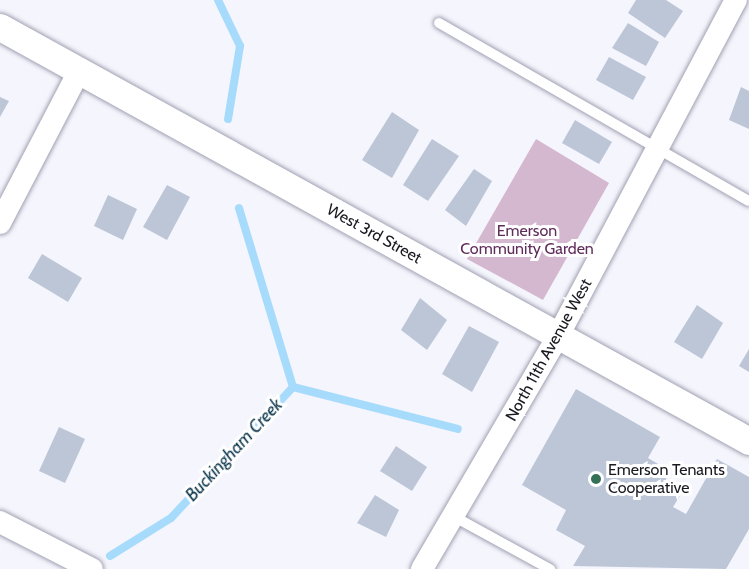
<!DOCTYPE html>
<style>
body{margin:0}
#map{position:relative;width:749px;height:569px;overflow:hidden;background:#f5f5fd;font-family:Cabin,sans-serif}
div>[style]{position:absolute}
.green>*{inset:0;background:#d4b8d0}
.stream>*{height:8px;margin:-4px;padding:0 4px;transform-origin:4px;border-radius:4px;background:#a7dbfc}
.building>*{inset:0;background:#bcc6d6}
.roads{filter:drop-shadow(0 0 2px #a0a1b2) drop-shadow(0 0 2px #a0a1b2)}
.service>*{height:10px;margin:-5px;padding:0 5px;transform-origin:5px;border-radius:5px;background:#fff}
.minor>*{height:22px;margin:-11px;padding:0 11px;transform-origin:11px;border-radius:11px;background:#fff}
.tertiary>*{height:27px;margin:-13.5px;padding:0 13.5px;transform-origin:13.5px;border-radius:13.5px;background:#fff}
.dots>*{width:16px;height:16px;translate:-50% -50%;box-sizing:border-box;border:3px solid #fff;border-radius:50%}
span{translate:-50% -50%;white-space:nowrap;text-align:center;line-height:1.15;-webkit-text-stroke:6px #fff;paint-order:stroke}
.park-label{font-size:16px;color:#602c5b}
.street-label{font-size:16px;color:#191920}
.poi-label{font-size:16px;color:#191920}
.left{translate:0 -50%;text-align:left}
.water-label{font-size:18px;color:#0c374d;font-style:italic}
</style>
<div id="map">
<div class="green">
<i style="clip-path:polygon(536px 139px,609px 183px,543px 300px,467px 259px)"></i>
</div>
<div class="stream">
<i style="left:218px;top:0;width:51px;rotate:64.4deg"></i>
<i style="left:240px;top:46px;width:74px;rotate:99.3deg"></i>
<i style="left:293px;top:387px;width:170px;rotate:14.3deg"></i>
<i style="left:110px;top:556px;width:72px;rotate:-31.9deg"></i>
<i style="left:171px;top:518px;width:179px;rotate:-47deg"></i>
<i style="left:293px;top:387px;width:187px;rotate:-106.8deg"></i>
</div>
<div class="building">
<i style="clip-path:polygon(636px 0,666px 0,683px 11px,665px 38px,628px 13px)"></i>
<i style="clip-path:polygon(628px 23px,659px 42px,646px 66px,612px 48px)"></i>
<i style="clip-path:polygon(609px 57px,646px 77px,633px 100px,596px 80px)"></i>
<i style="clip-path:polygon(741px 87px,749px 91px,749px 129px,729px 120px)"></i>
<i style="clip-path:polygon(0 97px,9px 101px,0 117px)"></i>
<i style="clip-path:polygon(392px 112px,419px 130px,392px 178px,362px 160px)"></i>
<i style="clip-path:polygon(575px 120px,612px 142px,599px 164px,562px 143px)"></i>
<i style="clip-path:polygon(432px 139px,459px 156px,428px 201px,403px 185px)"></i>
<i style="clip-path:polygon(474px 169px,492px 181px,466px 226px,445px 210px)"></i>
<i style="clip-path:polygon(167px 185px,190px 197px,167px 240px,143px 227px)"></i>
<i style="clip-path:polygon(108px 195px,137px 209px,123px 240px,94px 226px)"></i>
<i style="clip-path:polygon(42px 254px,82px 278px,68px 302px,28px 278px)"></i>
<i style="clip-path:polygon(420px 298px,447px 320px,427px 350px,401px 330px)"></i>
<i style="clip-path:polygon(697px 305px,723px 323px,702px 359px,674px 342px)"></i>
<i style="clip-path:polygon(469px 326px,499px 342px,472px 392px,442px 374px)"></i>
<i style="clip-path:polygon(749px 349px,749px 372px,739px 366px)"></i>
<i style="clip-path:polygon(576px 389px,660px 437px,648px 458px,670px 471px,665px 481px,683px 491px,673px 507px,686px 514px,717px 459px,749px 477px,749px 529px,726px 569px,573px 566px,585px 546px,556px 530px,566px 510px,522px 485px)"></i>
<i style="clip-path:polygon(59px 427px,85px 439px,65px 483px,39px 471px)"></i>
<i style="clip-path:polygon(396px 446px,427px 467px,412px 491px,380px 471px)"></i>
<i style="clip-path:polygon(375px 495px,399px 510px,386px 537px,357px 523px)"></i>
</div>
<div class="roads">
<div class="service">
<i style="left:439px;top:23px;width:357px;rotate:29.9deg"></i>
<i style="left:453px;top:516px;width:111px;rotate:28.7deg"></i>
</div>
<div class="minor">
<i style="left:0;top:223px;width:171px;rotate:-62.5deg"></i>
<i style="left:0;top:522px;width:103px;rotate:27.1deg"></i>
<i style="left:422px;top:569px;width:270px;rotate:-59.7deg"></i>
<i style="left:558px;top:336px;width:380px;rotate:-62.1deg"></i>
</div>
<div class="tertiary">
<i style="left:0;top:27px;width:856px;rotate:28.93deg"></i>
</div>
</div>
<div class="dots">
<i style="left:596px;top:479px;background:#366f57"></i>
</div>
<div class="park-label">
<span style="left:527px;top:240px">Emerson<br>Community Garden</span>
</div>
<div class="street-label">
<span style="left:374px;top:234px;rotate:29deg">West 3rd Street</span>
<span style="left:549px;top:350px;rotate:-61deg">North 11th Avenue West</span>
</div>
<div class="poi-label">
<span class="left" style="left:608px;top:479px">Emerson Tenants<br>Cooperative</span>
</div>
<div class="water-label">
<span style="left:234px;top:450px;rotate:-47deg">Buckingham Creek</span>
</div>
</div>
